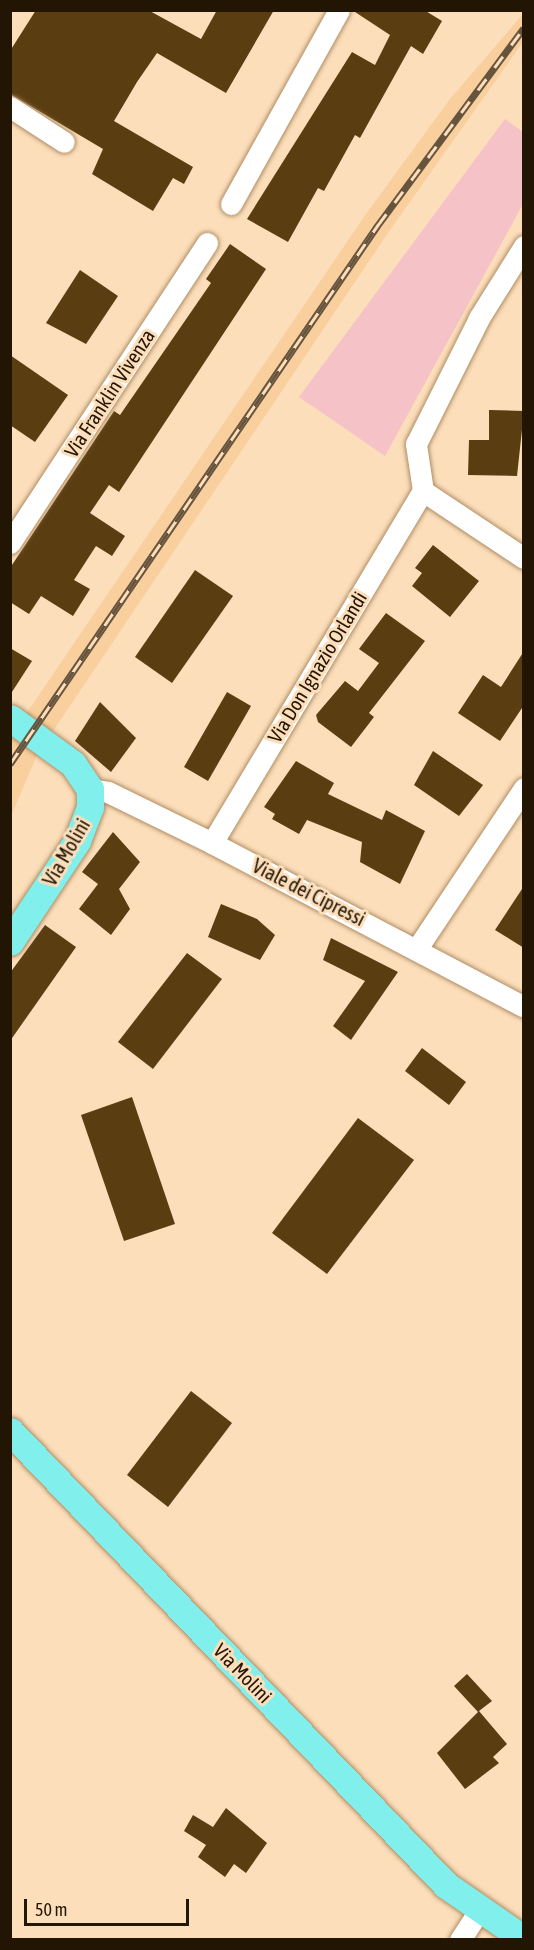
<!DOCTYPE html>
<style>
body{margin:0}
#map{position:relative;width:534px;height:1950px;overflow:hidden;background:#fcdebb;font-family:"Asap Condensed",sans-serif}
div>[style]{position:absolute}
.built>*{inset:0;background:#f9cf9d}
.green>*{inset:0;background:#f4c2c7}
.building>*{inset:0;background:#5b3d12}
.roads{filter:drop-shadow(0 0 2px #af8d63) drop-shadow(0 0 2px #af8d63)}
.minor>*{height:21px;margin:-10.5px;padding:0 10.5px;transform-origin:10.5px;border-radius:10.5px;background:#fff}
.major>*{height:27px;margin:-13.5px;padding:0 13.5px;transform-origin:13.5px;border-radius:13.5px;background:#81efec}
.rail>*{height:7px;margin-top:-3.5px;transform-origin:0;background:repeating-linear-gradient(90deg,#fcdebb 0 14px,#67543e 0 28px);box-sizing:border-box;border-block:2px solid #67543e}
span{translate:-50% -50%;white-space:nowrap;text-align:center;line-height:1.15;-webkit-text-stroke:6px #fcdebb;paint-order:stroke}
.street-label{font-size:20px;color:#221504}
.frame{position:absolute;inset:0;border:12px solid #221504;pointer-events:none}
.scale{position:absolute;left:24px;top:1899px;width:165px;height:27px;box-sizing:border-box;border:3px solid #221504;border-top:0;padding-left:8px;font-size:18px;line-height:21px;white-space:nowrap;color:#221504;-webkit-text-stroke:4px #fcdebb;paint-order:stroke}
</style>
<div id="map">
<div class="built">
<i style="clip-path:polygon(523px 14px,523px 42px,390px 230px,37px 755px,11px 816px,11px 736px,366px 214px,450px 99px)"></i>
</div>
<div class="green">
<i style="clip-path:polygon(505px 119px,523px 132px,523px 204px,385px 456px,299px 397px)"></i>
</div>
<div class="building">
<i style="clip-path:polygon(36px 10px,148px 10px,201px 39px,217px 10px,274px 10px,226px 93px,157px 53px,137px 82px,114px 121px,193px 167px,184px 184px,173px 178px,153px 211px,92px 174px,103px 149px,10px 94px,10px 51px)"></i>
<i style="clip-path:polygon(352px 10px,424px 10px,442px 21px,423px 54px,411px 46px,360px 138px,355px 135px,324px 191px,318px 188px,288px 242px,247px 219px,352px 52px,375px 65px,390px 35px)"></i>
<i style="clip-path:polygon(230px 244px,266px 269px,119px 492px,109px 485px,90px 513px,125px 536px,112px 556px,96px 546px,74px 580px,90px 589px,73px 616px,41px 596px,29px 614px,10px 602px,10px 568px,114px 411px,120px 415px,211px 283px,206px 279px)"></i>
<i style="clip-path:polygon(80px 270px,118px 296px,86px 344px,46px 323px)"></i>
<i style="clip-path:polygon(10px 355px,68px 395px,35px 442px,10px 425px)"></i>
<i style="clip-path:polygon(489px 410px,524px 411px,517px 476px,468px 475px,469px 440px,489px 440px)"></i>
<i style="clip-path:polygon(433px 545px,479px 581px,450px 617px,412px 586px,422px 573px,415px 568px)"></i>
<i style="clip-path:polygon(195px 570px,233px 596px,172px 683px,135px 657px)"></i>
<i style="clip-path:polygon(386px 613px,425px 641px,369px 713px,374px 717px,351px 747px,318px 722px,316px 715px,345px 681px,358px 691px,379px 663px,359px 649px)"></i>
<i style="clip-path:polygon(10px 648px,32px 661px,10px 695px)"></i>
<i style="clip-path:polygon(524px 651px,524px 705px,500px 741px,458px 713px,483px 675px,501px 687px)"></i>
<i style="clip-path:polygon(227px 692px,251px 706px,208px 781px,184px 767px)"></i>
<i style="clip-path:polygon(100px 702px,136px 738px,111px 772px,75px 741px)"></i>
<i style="clip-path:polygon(433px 751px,483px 785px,459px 816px,414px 785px)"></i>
<i style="clip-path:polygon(296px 761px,334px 783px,328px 794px,382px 820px,386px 810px,425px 831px,400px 884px,360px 862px,362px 842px,307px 820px,299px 834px,272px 819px,275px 814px,264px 807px)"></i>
<i style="clip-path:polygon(113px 832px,140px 862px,119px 889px,130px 909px,111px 935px,79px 909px,98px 884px,82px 872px)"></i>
<i style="clip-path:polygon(524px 886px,524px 948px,495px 930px)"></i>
<i style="clip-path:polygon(221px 904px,257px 919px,275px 935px,260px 960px,208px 937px)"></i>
<i style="clip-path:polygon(45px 925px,76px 947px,10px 1041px,10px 973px)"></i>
<i style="clip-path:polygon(331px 938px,398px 972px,351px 1040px,333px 1026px,365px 981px,323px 960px)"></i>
<i style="clip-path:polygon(187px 953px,222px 979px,153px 1069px,118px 1042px)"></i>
<i style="clip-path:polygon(422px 1048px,466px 1082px,449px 1105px,405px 1071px)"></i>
<i style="clip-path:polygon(132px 1097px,175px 1224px,124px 1241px,81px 1115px)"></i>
<i style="clip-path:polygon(358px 1118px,414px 1160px,327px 1274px,272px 1233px)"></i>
<i style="clip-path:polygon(191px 1391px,232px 1423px,168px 1507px,127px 1475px)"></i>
<i style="clip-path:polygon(467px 1674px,492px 1701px,479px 1711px,507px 1744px,493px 1757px,499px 1763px,465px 1789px,437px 1753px,478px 1712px,454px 1686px)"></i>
<i style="clip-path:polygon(226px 1808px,267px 1843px,246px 1873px,234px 1864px,225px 1877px,198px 1857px,206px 1845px,184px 1831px,193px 1815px,213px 1827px)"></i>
</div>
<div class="roads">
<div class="minor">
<i style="left:10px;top:107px;width:64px;rotate:32.9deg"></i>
<i style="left:231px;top:204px;width:222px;rotate:-60.9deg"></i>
<i style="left:423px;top:491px;width:48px;rotate:-98.5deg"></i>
<i style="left:416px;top:444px;width:141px;rotate:-63.4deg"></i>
<i style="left:479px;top:318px;width:85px;rotate:-58deg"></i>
<i style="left:423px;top:491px;width:121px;rotate:33.6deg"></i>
<i style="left:10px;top:543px;width:359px;rotate:-56.7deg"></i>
<i style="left:90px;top:789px;width:18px;rotate:9deg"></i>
<i style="left:108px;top:792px;width:116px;rotate:26.1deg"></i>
<i style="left:212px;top:843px;width:352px;rotate:27.7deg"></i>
<i style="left:212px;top:843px;width:410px;rotate:-59.1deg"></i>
<i style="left:418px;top:947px;width:191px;rotate:-56.3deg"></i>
<i style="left:460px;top:1940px;width:33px;rotate:-57deg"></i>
</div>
<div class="major">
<i style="left:10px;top:718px;width:78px;rotate:36.1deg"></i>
<i style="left:73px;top:764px;width:30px;rotate:56deg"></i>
<i style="left:90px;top:789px;width:18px;rotate:90deg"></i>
<i style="left:90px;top:807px;width:36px;rotate:111deg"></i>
<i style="left:77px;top:841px;width:121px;rotate:123.6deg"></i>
<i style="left:10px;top:1431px;width:629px;rotate:46.16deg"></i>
<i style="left:446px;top:1885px;width:95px;rotate:34.7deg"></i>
</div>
</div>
<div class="rail">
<i style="left:10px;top:764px;width:653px;rotate:-55.68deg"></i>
<i style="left:378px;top:225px;width:245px;rotate:-53.5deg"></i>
</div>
<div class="street-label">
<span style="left:109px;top:393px;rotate:-57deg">Via Franklin Vivenza</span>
<span style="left:317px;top:667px;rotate:-59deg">Via Don Ignazio Orlandi</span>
<span style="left:66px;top:852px;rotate:-60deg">Via Molini</span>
<span style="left:309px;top:892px;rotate:27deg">Viale dei Cipressi</span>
<span style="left:243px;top:1673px;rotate:46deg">Via Molini</span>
</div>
<div class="frame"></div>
<div class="scale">50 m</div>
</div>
